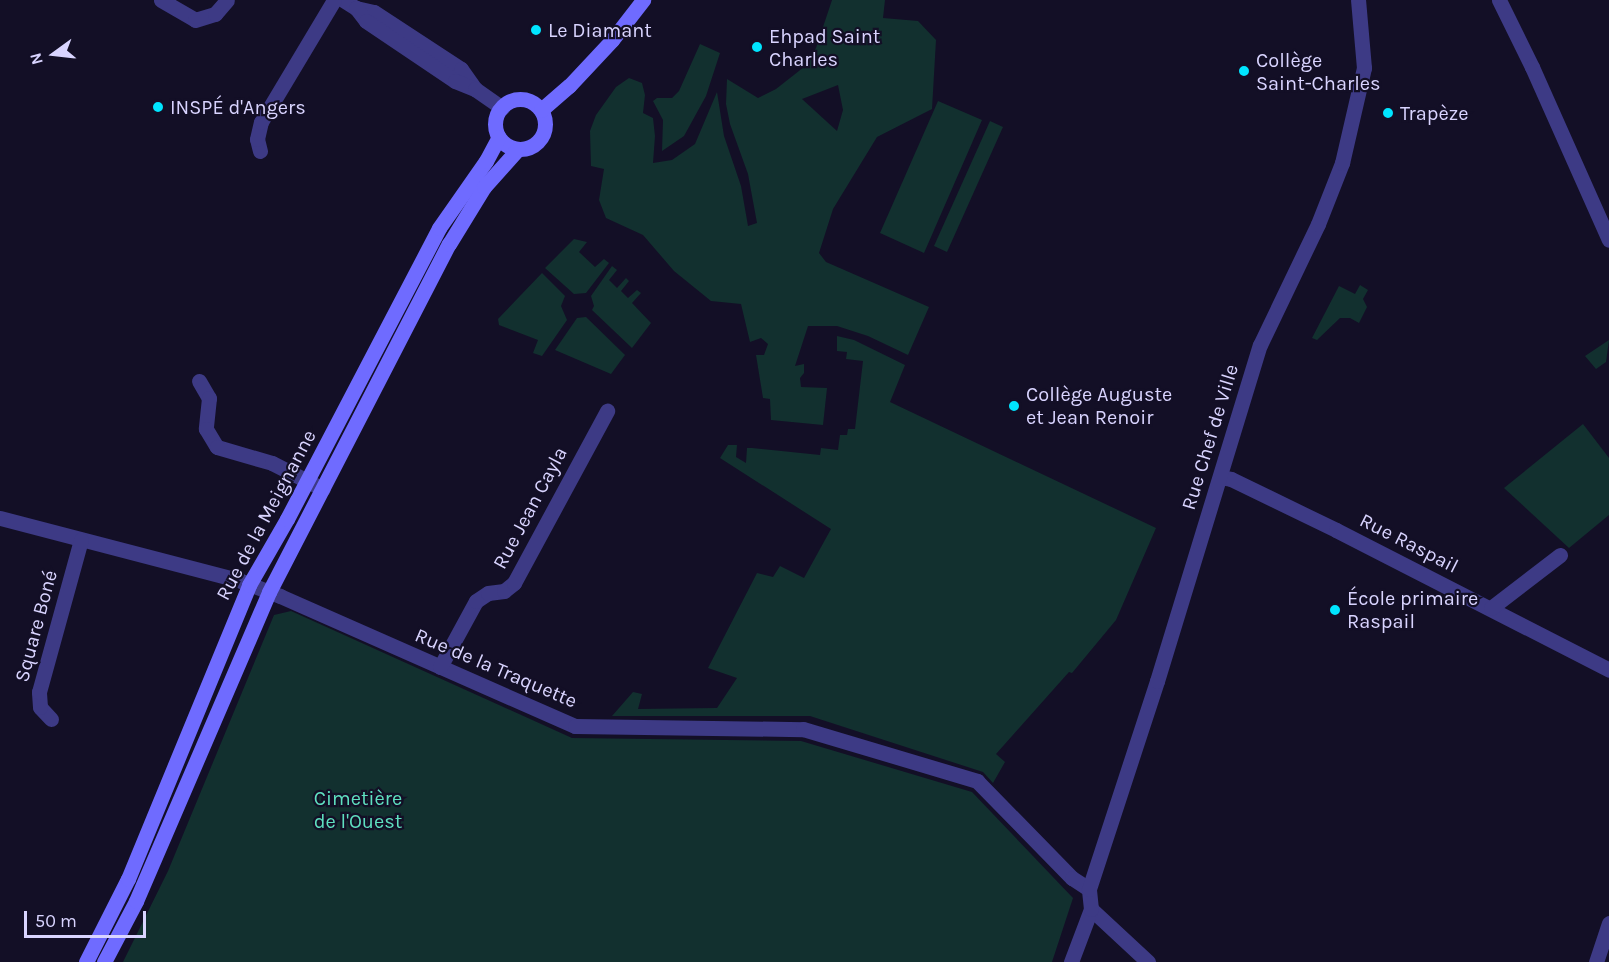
<!DOCTYPE html>
<meta charset="utf-8">
<style>
body{margin:0}
#map{position:relative;width:1609px;height:962px;overflow:hidden;background:#130f26;font-family:Karla,sans-serif}
div>[style]{position:absolute}
.green>*{inset:0;background:#12302f}
.minor>*{height:15px;margin:-7.5px;padding:0 7.5px;transform-origin:7.5px;border-radius:7.5px;background:#3d3a85}
.secondary>*{height:15px;margin:-7.5px;padding:0 7.5px;transform-origin:7.5px;border-radius:7.5px;background:#6f6bff}
.secondary>.ring{margin:-7.5px;padding:0;box-sizing:content-box;background:none;border:15px solid #6f6bff;border-radius:50%}
.dots>*{width:16px;height:16px;translate:-50% -50%;box-sizing:border-box;border:3px solid #130f26;border-radius:50%}
span{translate:-50% -50%;white-space:nowrap;text-align:center;line-height:1.15;-webkit-text-stroke:4.5px #130f26;paint-order:stroke}
.poi-label{font-size:20px;color:#d9d4ff}
.left{translate:0 -50%;text-align:left}
.street-label{font-size:20px;color:#d9d4ff}
.park-label{font-size:20px;color:#5fe0c0}
.north{position:absolute;left:24px;top:24px;width:60px;height:60px;-webkit-text-stroke:4px #130f26;paint-order:stroke;rotate:255deg;font-size:16px;font-weight:700;line-height:24px;text-align:center;color:#d9d4ff}
.north::after{content:'';display:block;margin:auto;width:21px;height:27px;background:#d9d4ff;clip-path:polygon(50% 0,100% 100%,50% 72%,0 100%)}
.scale{position:absolute;left:24px;top:911px;width:122px;height:27px;box-sizing:border-box;border:3px solid #d9d4ff;border-top:0;padding-left:8px;font-size:18px;line-height:21px;white-space:nowrap;color:#d9d4ff;-webkit-text-stroke:4px #130f26;paint-order:stroke}
</style>
<div id="map">
<div class="green">
<i style="clip-path:polygon(evenodd,832px 0,885px 0,883px 18px,918px 21px,936px 40px,932px 109px,877px 137px,833px 209px,819px 253px,826px 262px,929px 307px,908px 355px,868px 336px,837px 326px,808px 326px,795px 366px,804px 364px,804px 373px,800px 378px,801px 387px,827px 388px,823px 425px,771px 420px,770px 399px,763px 398px,756px 355px,764px 355px,768px 344px,761px 338px,750px 342px,741px 304px,711px 301px,674px 271px,643px 235px,606px 218px,599px 200px,604px 169px,591px 166px,590px 131px,596px 115px,616px 87px,629px 78px,642px 83px,645px 95px,643px 113px,653px 118px,655px 136px,653px 163px,672px 160px,695px 144px,717px 92px,724px 136px,741px 186px,748px 226px,757px 223px,748px 174px,730px 124px,726px 104px,727px 79px,758px 98px,776px 89px,804px 67px,816px 48px,832px 0,838px 85px,843px 110px,837px 131px,802px 99px,838px 85px)"></i>
<i style="clip-path:polygon(700px 44px,720px 53px,706px 96px,684px 136px,662px 151px,663px 120px,653px 101px,657px 98px,672px 98px,679px 91px)"></i>
<i style="clip-path:polygon(938px 101px,982px 120px,924px 253px,880px 233px)"></i>
<i style="clip-path:polygon(990px 121px,1003px 127px,947px 252px,934px 246px)"></i>
<i style="clip-path:polygon(574px 239px,587px 242px,579px 252px,595px 267px,604px 259px,609px 263px,586px 293px,574px 294px,545px 268px)"></i>
<i style="clip-path:polygon(612px 266px,617px 270px,609px 280px,617px 288px,626px 278px,629px 281px,621px 291px,628px 298px,637px 290px,641px 293px,632px 303px,651px 323px,632px 348px,592px 310px,594px 306px,591px 296px)"></i>
<i style="clip-path:polygon(542px 273px,565px 296px,561px 306px,567px 320px,542px 356px,533px 353px,538px 340px,499px 325px,498px 319px)"></i>
<i style="clip-path:polygon(1360px 285px,1368px 290px,1363px 299px,1367px 307px,1359px 323px,1350px 318px,1340px 318px,1317px 340px,1312px 338px,1339px 286px,1355px 294px)"></i>
<i style="clip-path:polygon(586px 317px,625px 355px,611px 374px,555px 350px,577px 318px)"></i>
<i style="clip-path:polygon(837px 336px,854px 340px,905px 365px,890px 402px,1156px 528px,1116px 620px,1072px 673px,1069px 672px,996px 754px,1005px 762px,993px 783px,983px 772px,810px 716px,612px 716px,633px 692px,642px 694px,638px 709px,717px 708px,737px 678px,708px 668px,757px 573px,773px 577px,780px 566px,804px 578px,831px 529px,720px 458px,728px 445px,737px 445px,736px 457px,746px 463px,747px 448px,752px 448px,820px 455px,821px 448px,838px 450px,840px 435px,847px 435px,848px 429px,855px 429px,863px 361px,846px 359px,847px 352px,837px 351px)"></i>
<i style="clip-path:polygon(1609px 340px,1606px 362px,1596px 369px,1585px 356px)"></i>
<i style="clip-path:polygon(1583px 424px,1609px 458px,1609px 515px,1569px 548px,1504px 488px)"></i>
<i style="clip-path:polygon(291px 611px,572px 738px,801px 741px,972px 792px,1073px 898px,1052px 962px,123px 962px,168px 871px,274px 615px)"></i>
</div>
<div class="minor">
<i style="left:161px;top:0;width:39px;rotate:30deg"></i>
<i style="left:195px;top:20px;width:21px;rotate:-17deg"></i>
<i style="left:215px;top:14px;width:18px;rotate:-49deg"></i>
<i style="left:343px;top:0;width:15px;rotate:32deg"></i>
<i style="left:356px;top:8px;width:18px;rotate:13deg"></i>
<i style="left:374px;top:12px;width:104px;rotate:33.2deg"></i>
<i style="left:461px;top:69px;width:24px;rotate:55deg"></i>
<i style="left:1499px;top:0;width:75px;rotate:63.8deg"></i>
<i style="left:1532px;top:67px;width:189px;rotate:66deg"></i>
<i style="left:356px;top:8px;width:16px;rotate:52deg"></i>
<i style="left:366px;top:21px;width:107px;rotate:34deg"></i>
<i style="left:455px;top:81px;width:22px;rotate:22deg"></i>
<i style="left:475px;top:89px;width:33px;rotate:35deg"></i>
<i style="left:260px;top:151px;width:12px;rotate:-104deg"></i>
<i style="left:257px;top:139px;width:17px;rotate:-77deg"></i>
<i style="left:261px;top:122px;width:142px;rotate:-59.1deg"></i>
<i style="left:199px;top:381px;width:20px;rotate:60deg"></i>
<i style="left:209px;top:398px;width:31px;rotate:96deg"></i>
<i style="left:206px;top:429px;width:21px;rotate:59deg"></i>
<i style="left:217px;top:447px;width:57px;rotate:16.2deg"></i>
<i style="left:272px;top:463px;width:57px;rotate:27deg"></i>
<i style="left:1220px;top:477px;width:11px;rotate:10deg"></i>
<i style="left:1231px;top:479px;width:117px;rotate:25.9deg"></i>
<i style="left:1336px;top:530px;width:307px;rotate:27.1deg"></i>
<i style="left:0;top:518px;width:249px;rotate:14.6deg"></i>
<i style="left:241px;top:581px;width:42px;rotate:21deg"></i>
<i style="left:280px;top:596px;width:322px;rotate:23.8deg"></i>
<i style="left:575px;top:726px;width:228px;rotate:0.8deg"></i>
<i style="left:803px;top:729px;width:182px;rotate:16.6deg"></i>
<i style="left:977px;top:781px;width:136px;rotate:45.6deg"></i>
<i style="left:1072px;top:878px;width:20px;rotate:33deg"></i>
<i style="left:1491px;top:608px;width:87px;rotate:-37.5deg"></i>
<i style="left:440px;top:667px;width:75px;rotate:-61.4deg"></i>
<i style="left:476px;top:601px;width:14px;rotate:-34deg"></i>
<i style="left:488px;top:593px;width:16px;rotate:-7deg"></i>
<i style="left:504px;top:591px;width:13px;rotate:-39deg"></i>
<i style="left:514px;top:583px;width:196px;rotate:-61.6deg"></i>
<i style="left:51px;top:719px;width:16px;rotate:-133deg"></i>
<i style="left:40px;top:707px;width:15px;rotate:-94deg"></i>
<i style="left:39px;top:692px;width:158px;rotate:-74.6deg"></i>
<i style="left:1091px;top:909px;width:78px;rotate:42.9deg"></i>
<i style="left:1071px;top:962px;width:57px;rotate:-69.3deg"></i>
<i style="left:1091px;top:909px;width:20px;rotate:-96deg"></i>
<i style="left:1089px;top:889px;width:219px;rotate:-71.9deg"></i>
<i style="left:1157px;top:681px;width:351px;rotate:-73deg"></i>
<i style="left:1260px;top:345px;width:134px;rotate:-64.4deg"></i>
<i style="left:1318px;top:224px;width:66px;rotate:-68.5deg"></i>
<i style="left:1342px;top:163px;width:98px;rotate:-77deg"></i>
<i style="left:1364px;top:68px;width:68px;rotate:-95deg"></i>
<i style="left:1596px;top:962px;width:41px;rotate:-71.6deg"></i>
</div>
<div class="secondary">
<i class="ring" style="left:495px;top:99px;width:35px;height:35px"></i>
<i style="left:541px;top:110px;width:37px;rotate:-41deg"></i>
<i style="left:569px;top:86px;width:63px;rotate:-46.9deg"></i>
<i style="left:612px;top:40px;width:51px;rotate:-52.2deg"></i>
<i style="left:86px;top:962px;width:93px;rotate:-63.2deg"></i>
<i style="left:128px;top:879px;width:318px;rotate:-67.6deg"></i>
<i style="left:249px;top:585px;width:76px;rotate:-60.1deg"></i>
<i style="left:287px;top:519px;width:328px;rotate:-62.4deg"></i>
<i style="left:439px;top:228px;width:82px;rotate:-55deg"></i>
<i style="left:486px;top:161px;width:27px;rotate:-62deg"></i>
<i style="left:104px;top:962px;width:69px;rotate:-62.3deg"></i>
<i style="left:136px;top:901px;width:336px;rotate:-66.7deg"></i>
<i style="left:269px;top:592px;width:392px;rotate:-62.7deg"></i>
<i style="left:449px;top:244px;width:67px;rotate:-58.4deg"></i>
<i style="left:484px;top:187px;width:51px;rotate:-48.2deg"></i>
</div>
<div class="dots">
<i style="left:536px;top:30px;background:#00e5ff"></i>
<i style="left:757px;top:47px;background:#00e5ff"></i>
<i style="left:1244px;top:71px;background:#00e5ff"></i>
<i style="left:158px;top:107px;background:#00e5ff"></i>
<i style="left:1388px;top:113px;background:#00e5ff"></i>
<i style="left:1014px;top:406px;background:#00e5ff"></i>
<i style="left:1335px;top:610px;background:#00e5ff"></i>
</div>
<div class="poi-label">
<span class="left" style="left:548px;top:30px">Le Diamant</span>
<span class="left" style="left:769px;top:48px">Ehpad Saint<br>Charles</span>
<span class="left" style="left:1256px;top:72px">Collège<br>Saint-Charles</span>
<span class="left" style="left:170px;top:107px">INSPÉ d'Angers</span>
<span class="left" style="left:1400px;top:113px">Trapèze</span>
<span class="left" style="left:1026px;top:406px">Collège Auguste<br>et Jean Renoir</span>
<span class="left" style="left:1347px;top:610px">École primaire<br>Raspail</span>
</div>
<div class="street-label">
<span style="left:1210px;top:437px;rotate:-73deg">Rue Chef de Ville</span>
<span style="left:530px;top:508px;rotate:-62deg">Rue Jean Cayla</span>
<span style="left:266px;top:515px;rotate:-62deg">Rue de la Meignanne</span>
<span style="left:1409px;top:543px;rotate:27deg">Rue Raspail</span>
<span style="left:36px;top:626px;rotate:-75deg">Square Boné</span>
<span style="left:496px;top:668px;rotate:23deg">Rue de la Traquette</span>
</div>
<div class="park-label">
<span style="left:358px;top:810px">Cimetière<br>de l'Ouest</span>
</div>
<div class="north">N</div>
<div class="scale">50 m</div>
</div>
